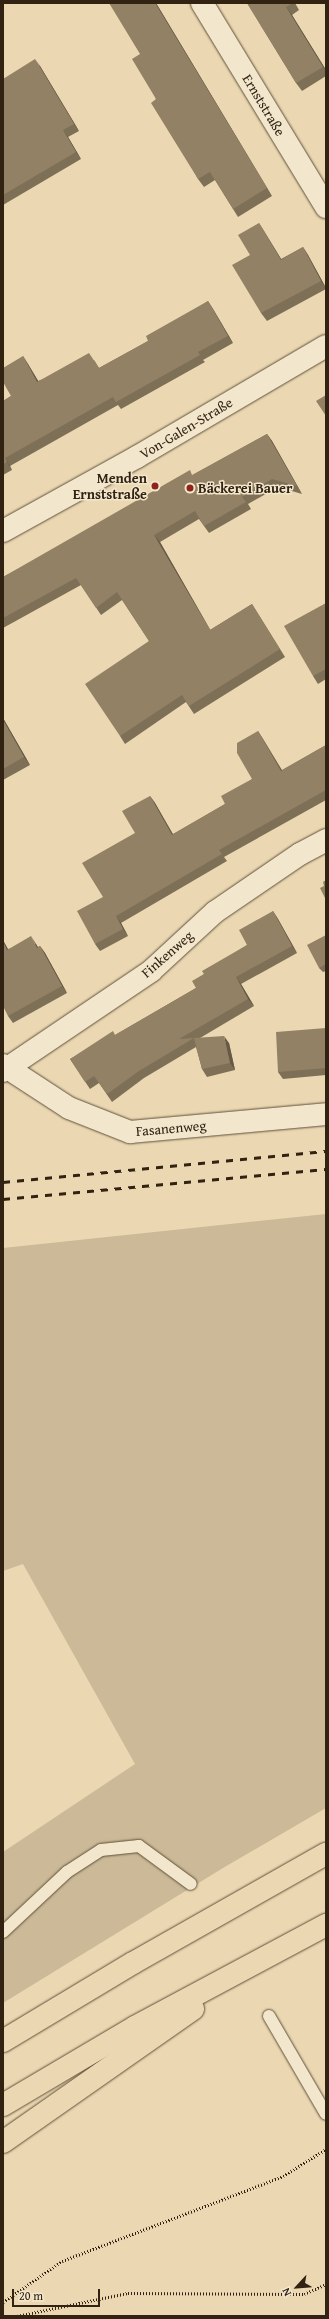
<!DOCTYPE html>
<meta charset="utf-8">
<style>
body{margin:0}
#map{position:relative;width:329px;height:2319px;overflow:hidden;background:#ebd8b2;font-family:"Gentium Book Plus",serif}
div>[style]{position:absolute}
.green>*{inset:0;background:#cbb997}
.path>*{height:2.5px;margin-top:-1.25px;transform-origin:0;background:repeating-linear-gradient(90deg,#312212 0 1px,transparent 0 3px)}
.roads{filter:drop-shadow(0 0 1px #60503a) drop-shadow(0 0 1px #60503a)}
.service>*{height:12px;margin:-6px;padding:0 6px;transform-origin:6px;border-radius:6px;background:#f2e6cd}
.minor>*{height:22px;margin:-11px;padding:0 11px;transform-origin:11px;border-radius:11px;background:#f2e6cd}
.motorway>*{height:22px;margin:-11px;padding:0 11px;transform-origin:11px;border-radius:11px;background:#ebd8b2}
.rail>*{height:3px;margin-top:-1.5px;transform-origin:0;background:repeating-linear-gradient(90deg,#312212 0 7px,transparent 0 14px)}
.wall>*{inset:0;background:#7e6f57}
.shaded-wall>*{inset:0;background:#665a47}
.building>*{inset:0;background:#928165}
.dots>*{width:11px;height:11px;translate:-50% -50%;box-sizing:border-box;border:2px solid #f2e6cd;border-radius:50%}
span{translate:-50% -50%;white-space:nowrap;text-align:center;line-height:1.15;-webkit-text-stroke:3px #f2e6cd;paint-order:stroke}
.street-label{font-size:14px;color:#312212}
.poi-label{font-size:14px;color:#312212;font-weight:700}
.right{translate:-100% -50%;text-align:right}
.left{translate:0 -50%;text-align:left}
.frame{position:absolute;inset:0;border:4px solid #312212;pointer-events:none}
.north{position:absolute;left:277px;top:2267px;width:40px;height:40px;-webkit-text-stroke:3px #f2e6cd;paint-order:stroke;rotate:244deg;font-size:11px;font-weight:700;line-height:16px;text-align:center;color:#312212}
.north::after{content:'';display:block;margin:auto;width:14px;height:18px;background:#312212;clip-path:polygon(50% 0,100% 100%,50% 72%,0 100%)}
.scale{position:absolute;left:12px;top:2289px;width:88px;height:18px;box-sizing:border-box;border:2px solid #312212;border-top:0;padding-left:5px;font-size:12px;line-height:14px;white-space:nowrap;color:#312212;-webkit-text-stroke:3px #f2e6cd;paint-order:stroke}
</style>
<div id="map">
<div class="green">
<i style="clip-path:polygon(326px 1214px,326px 1808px,223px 1868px,3px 2003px,3px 1852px,135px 1764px,23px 1564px,3px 1571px,3px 1248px)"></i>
</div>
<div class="path">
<i style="left:3px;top:2302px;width:72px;rotate:-34.8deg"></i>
<i style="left:62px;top:2261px;width:237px;rotate:-21deg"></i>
<i style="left:283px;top:2176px;width:51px;rotate:-32.1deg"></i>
<i style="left:17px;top:2316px;width:113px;rotate:-11.7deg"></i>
<i style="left:128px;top:2293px;width:176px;rotate:0.3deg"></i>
<i style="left:304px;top:2294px;width:24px;rotate:-24deg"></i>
</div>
<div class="roads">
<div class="service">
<i style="left:3px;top:1932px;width:88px;rotate:-43.2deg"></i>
<i style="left:67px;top:1872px;width:40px;rotate:-32.9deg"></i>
<i style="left:101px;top:1850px;width:38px;rotate:-6deg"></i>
<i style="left:139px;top:1846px;width:64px;rotate:36.2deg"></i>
<i style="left:269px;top:2016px;width:113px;rotate:59.8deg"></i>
</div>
<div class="minor">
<i style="left:202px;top:3px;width:239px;rotate:58.7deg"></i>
<i style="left:3px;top:531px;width:153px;rotate:-28.9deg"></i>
<i style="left:137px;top:457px;width:219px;rotate:-30.4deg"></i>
<i style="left:3px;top:1065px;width:79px;rotate:33.1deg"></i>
<i style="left:69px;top:1108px;width:66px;rotate:21.5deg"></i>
<i style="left:130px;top:1132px;width:197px;rotate:-5.2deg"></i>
<i style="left:3px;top:1071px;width:179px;rotate:-34deg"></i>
<i style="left:151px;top:971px;width:87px;rotate:-42.7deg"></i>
<i style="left:215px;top:912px;width:103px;rotate:-34.3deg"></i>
<i style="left:300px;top:854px;width:30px;rotate:-28deg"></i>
</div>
<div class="motorway">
<i style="left:3px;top:2041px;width:152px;rotate:-31deg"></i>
<i style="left:133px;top:1963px;width:222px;rotate:-29.5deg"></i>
<i style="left:3px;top:2105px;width:153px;rotate:-30.6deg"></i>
<i style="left:135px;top:2027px;width:217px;rotate:-28.1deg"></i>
<i style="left:3px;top:2142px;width:232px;rotate:-35deg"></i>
</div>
</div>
<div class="rail">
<i style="left:3px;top:1182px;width:324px;rotate:-5.5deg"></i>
<i style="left:3px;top:1199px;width:324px;rotate:-5.3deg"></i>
</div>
<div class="wall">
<i style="clip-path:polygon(156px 3px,272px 196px,238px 217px,215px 180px,204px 187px,198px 179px,156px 99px,140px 54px)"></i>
<i style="clip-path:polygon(247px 3px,295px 3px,299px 10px,292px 15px,326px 70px,326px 76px,302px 91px,296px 83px)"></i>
<i style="clip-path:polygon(40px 66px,79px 131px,68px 137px,81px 159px,3px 205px,3px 79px)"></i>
<i style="clip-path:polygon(259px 223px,264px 231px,281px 259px,303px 247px,308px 255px,326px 288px,326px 289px,267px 321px,261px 313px,250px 255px)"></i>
<i style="clip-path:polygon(208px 301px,213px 309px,233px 343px,203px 360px,205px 362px,121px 409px,118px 405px,10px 466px,12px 470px,3px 475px,3px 401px,11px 396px,23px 356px,28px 364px,38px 381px,94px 360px,99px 368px,148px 341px)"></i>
<i style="clip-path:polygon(267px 434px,272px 441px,302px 494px,278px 487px,248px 504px,251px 509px,209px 533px,199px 519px,160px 542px,210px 630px,252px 604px,285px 657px,194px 714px,186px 702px,125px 744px,120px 736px,149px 641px,122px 600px,101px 615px,81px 585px,3px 628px,3px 577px,193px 475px)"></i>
<i style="clip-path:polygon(326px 603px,326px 679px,318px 684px,313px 676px)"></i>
<i style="clip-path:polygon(3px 718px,30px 765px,3px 780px)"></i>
<i style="clip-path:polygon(258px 731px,263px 739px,282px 770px,326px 745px,326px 800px,224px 857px,227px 861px,121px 923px,128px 936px,100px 951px,95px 944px,103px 897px,135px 833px,150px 796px,155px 803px,173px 834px,225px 804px,252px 779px)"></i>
<i style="clip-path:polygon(273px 911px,278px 919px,297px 953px,241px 984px,254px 1006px,200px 1038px,229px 1043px,235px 1070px,207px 1077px,202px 1069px,196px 1047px,144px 1078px,112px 1102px,99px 1083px,90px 1089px,70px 1059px,115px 1035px,196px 988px,204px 974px,247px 945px)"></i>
<i style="clip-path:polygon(326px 935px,326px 971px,323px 972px,319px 968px)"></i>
<i style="clip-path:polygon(4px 942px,8px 949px,36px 944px,38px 947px,40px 946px,45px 953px,67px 993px,13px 1023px,8px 1016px)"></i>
<i style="clip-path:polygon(326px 1028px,326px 1075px,283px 1079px,278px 1072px)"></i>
</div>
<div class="shaded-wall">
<i style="clip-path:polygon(155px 3px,156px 3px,272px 196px,267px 188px)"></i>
<i style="clip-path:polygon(286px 7px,292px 15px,326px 70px,323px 67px)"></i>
<i style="clip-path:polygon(35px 59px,40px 66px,79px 131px,74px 124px)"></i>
<i style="clip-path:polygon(63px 130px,68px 137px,81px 159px,76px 152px)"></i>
<i style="clip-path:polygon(259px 223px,264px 231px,286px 267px,281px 260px)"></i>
<i style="clip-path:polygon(303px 247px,308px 255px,326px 288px,321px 281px)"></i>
<i style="clip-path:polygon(208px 301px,213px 309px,233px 343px,228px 336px)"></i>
<i style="clip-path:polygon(23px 356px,28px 364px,43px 389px,37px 382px)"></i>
<i style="clip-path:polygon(267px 434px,272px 441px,302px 494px,297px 486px)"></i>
<i style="clip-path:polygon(5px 458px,10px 466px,12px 470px,7px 462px)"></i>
<i style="clip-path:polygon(154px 535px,160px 542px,215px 638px,210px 630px)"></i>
<i style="clip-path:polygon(3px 718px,30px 765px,24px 757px,3px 720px)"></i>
<i style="clip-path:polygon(258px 731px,263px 739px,286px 778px,281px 771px)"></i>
<i style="clip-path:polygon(150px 796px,155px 803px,177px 842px,172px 835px)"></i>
<i style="clip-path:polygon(273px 911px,278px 919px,297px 953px,292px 946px)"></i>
<i style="clip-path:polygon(116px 916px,121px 923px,128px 936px,123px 929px)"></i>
<i style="clip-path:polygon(31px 936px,36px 944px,42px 955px,37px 948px)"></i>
<i style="clip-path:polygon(3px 941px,4px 942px,12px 957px,7px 950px,3px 942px)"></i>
<i style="clip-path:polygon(40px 946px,45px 953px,67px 993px,62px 986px)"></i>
<i style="clip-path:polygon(236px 977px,241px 984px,254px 1006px,248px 999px)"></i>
<i style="clip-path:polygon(224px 1036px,229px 1043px,235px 1070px,230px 1063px)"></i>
</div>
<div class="building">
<i style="clip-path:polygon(109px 3px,155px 3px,267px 188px,233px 209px,210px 172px,198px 179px,151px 103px,156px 99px,132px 59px,140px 54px)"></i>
<i style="clip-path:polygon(247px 3px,293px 3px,286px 7px,323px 67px,296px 83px)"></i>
<i style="clip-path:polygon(35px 59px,74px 124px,63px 130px,76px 152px,3px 195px,3px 79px)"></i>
<i style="clip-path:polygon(259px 223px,281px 260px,303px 247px,321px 281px,261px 313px,232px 265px,250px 255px,238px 235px)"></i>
<i style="clip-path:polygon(208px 301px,228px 336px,198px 352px,200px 355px,116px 402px,113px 397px,5px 458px,7px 462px,3px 464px,3px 401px,11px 396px,3px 382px,3px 368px,23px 356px,37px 382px,89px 353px,99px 368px,148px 341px,146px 336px)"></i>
<i style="clip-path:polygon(326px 395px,326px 416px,316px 401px)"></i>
<i style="clip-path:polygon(267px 434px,297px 486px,272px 479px,242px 497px,246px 502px,204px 526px,195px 511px,154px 535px,210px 630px,252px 604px,280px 649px,189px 706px,182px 695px,120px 736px,85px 684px,149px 641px,117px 592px,96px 608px,76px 578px,3px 618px,3px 577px,190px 470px,192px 475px)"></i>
<i style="clip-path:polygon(326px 603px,326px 669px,313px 676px,284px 626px)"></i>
<i style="clip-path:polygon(3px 720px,24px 757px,3px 769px)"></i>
<i style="clip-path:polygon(258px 731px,281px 771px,326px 745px,326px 790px,219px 850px,222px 854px,116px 916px,123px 929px,95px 944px,77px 911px,103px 897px,82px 863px,135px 833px,122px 811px,150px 796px,172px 835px,225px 804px,221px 796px,252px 779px,237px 753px,237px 743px)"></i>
<i style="clip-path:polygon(326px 880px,326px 900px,320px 888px,324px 886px,323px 882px)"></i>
<i style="clip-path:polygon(273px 911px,292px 946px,236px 977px,248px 999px,179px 1039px,224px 1036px,230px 1063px,202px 1069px,194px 1038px,139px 1071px,107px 1094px,94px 1076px,85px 1082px,70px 1059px,113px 1031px,115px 1035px,196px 988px,192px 981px,204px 974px,202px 971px,247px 945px,239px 930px)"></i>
<i style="clip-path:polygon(326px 935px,326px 964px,319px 968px,307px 945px)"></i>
<i style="clip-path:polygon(31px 936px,37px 948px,40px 946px,62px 986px,8px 1016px,3px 1006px,3px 942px,7px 950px)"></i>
<i style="clip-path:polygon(326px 1028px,326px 1068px,278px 1072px,276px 1032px)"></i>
</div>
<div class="dots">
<i style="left:155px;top:486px;background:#8f2418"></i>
<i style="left:190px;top:488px;background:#8f2418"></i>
</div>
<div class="street-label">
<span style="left:264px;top:105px;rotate:59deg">Ernststraße</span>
<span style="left:186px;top:428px;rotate:-31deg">Von-Galen-Straße</span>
<span style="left:167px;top:954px;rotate:-41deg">Finkenweg</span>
<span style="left:171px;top:1128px;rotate:-5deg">Fasanenweg</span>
</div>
<div class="poi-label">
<span class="right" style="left:147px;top:486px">Menden<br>Ernststraße</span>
<span class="left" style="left:198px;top:488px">Bäckerei Bauer</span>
</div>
<div class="frame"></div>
<div class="north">N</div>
<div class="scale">20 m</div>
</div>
